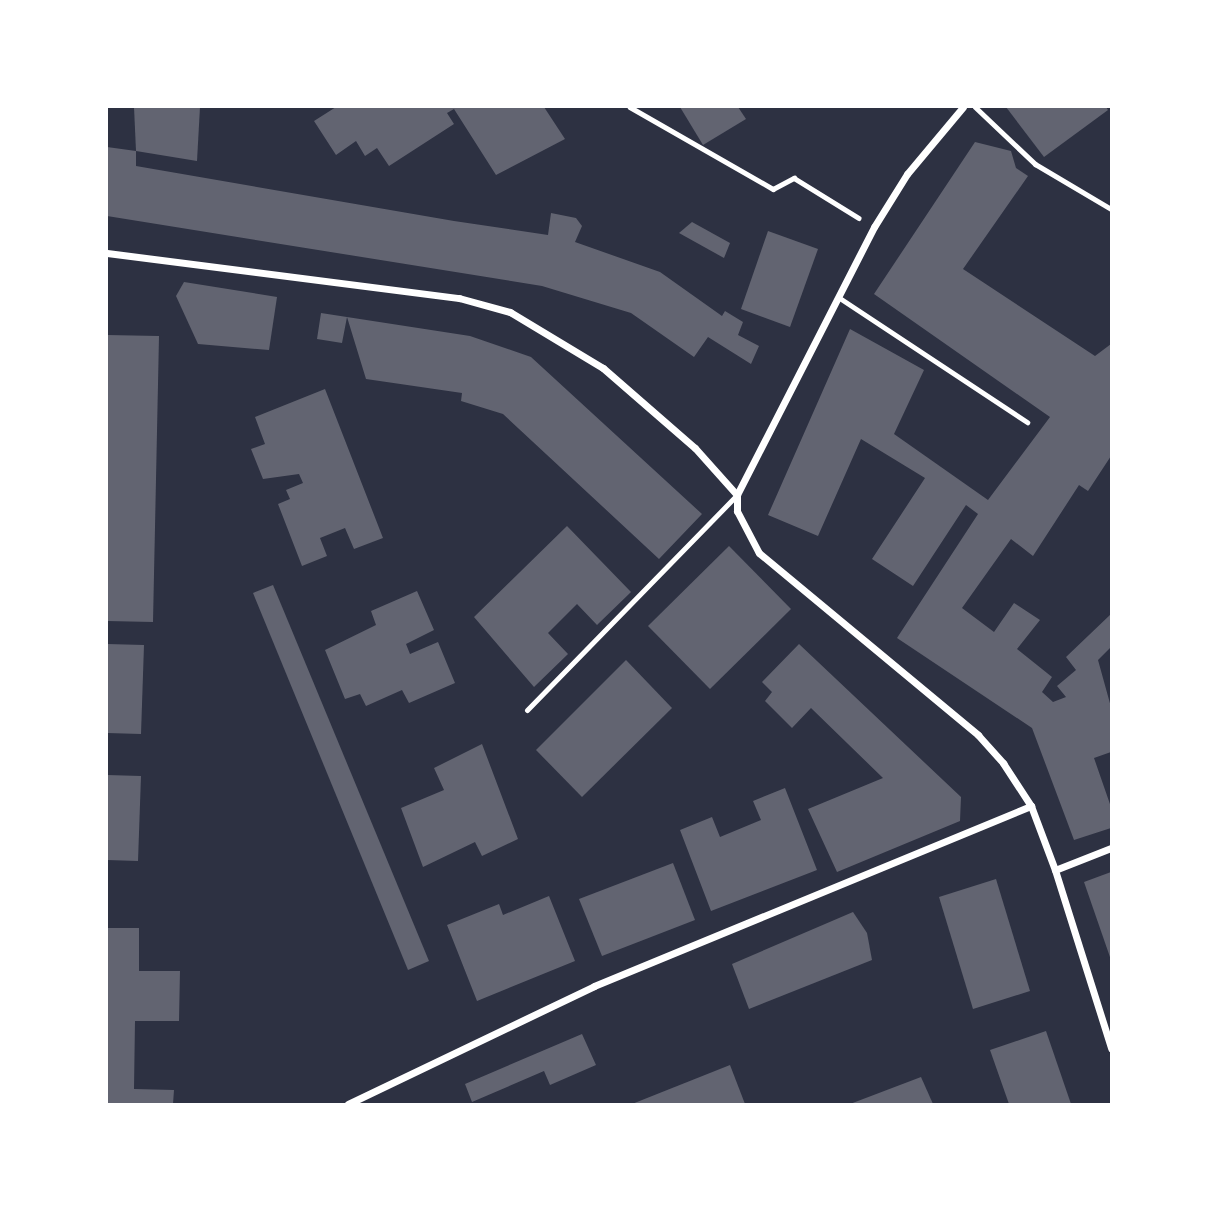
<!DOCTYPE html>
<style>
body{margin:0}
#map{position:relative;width:1218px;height:1211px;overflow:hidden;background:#2d3142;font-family:Lora,serif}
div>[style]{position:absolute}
.building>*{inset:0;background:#626471}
.path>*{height:4.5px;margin:-2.25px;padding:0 2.25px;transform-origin:2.25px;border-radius:2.25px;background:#fff}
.service>*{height:5px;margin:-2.5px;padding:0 2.5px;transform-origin:2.5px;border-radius:2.5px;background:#fff}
.minor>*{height:7px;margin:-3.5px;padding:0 3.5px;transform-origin:3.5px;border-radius:3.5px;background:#fff}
span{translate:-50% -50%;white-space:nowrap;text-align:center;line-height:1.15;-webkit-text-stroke:7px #fff;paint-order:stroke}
.frame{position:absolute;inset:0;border:108px solid #fff;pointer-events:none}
</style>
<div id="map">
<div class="building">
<i style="clip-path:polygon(134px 107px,200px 107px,197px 161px,136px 151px)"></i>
<i style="clip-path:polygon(336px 107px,544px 107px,565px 139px,496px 175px,454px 109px,447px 113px,454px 124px,389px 166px,377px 148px,365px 156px,356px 141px,336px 155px,314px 121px)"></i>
<i style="clip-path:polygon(680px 107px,738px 107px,746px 119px,703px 145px)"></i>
<i style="clip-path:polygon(1006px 107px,1106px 107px,1108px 110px,1044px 157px)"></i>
<i style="clip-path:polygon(975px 142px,1011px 151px,1016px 168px,1028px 176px,963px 269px,1095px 356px,1111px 344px,1111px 456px,1088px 491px,1079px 485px,1033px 556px,1011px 539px,962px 608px,994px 632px,1014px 603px,1040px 620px,1017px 649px,1052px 677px,1042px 692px,1053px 702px,1066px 697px,1057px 686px,1076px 670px,1066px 657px,1111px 614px,1111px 647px,1098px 660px,1111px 707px,1111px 752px,1094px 758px,1111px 807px,1111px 828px,1074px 840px,1032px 728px,897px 638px,978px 514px,966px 505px,913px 586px,872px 559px,925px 478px,861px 439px,818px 536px,768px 515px,850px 329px,924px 370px,894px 434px,988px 500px,1050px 417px,874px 294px)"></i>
<i style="clip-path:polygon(107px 147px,136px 151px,136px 166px,454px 221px,548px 235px,551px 213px,576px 218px,582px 226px,575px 242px,660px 272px,722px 316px,725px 311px,743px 322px,738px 335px,759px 346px,751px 364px,708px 337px,694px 357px,631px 313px,542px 286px,107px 216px)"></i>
<i style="clip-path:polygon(692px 222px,730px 243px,724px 258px,679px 233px)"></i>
<i style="clip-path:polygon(768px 231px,818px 249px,790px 327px,741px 309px)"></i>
<i style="clip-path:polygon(184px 282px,277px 297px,269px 350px,198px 344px,176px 296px)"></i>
<i style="clip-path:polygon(321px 313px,470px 336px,531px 357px,702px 514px,659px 559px,503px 414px,461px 401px,462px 393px,366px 379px,347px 317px,342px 343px,317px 339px)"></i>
<i style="clip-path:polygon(107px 335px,159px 336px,153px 622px,107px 621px)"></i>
<i style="clip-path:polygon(325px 389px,383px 538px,354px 549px,345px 528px,320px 538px,327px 556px,302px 566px,278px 504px,290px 499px,286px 490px,303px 483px,299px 474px,263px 479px,251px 449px,265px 444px,255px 417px)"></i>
<i style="clip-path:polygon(567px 526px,631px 592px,597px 625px,577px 604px,548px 633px,568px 654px,534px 687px,474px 617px)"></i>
<i style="clip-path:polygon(729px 546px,791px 609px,710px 689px,648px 626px)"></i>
<i style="clip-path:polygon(273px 585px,429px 961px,408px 970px,253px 593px)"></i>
<i style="clip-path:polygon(417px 591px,434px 630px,406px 644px,410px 654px,438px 642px,455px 683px,409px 703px,402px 690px,366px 706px,360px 694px,345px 699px,325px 650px,376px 625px,371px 611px)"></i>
<i style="clip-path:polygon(107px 644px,144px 645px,141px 734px,107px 733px)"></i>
<i style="clip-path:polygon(799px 644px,961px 797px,960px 821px,837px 872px,808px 809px,883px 778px,811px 708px,792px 728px,765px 701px,772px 692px,762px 682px)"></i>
<i style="clip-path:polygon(626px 660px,672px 708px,582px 797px,536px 750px)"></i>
<i style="clip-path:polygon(482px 744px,518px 839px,482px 856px,475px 842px,423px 867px,401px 808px,444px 790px,434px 768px)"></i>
<i style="clip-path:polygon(107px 775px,141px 776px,138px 861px,107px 860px)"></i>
<i style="clip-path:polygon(785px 788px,817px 870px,711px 911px,680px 830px,712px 817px,720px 837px,761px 820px,753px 801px)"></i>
<i style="clip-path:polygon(673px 863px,695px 920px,602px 956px,579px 899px)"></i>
<i style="clip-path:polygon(1111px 872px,1111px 960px,1084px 882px)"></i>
<i style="clip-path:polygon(996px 879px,1030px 991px,973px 1009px,939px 897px)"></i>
<i style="clip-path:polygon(549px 896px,575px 961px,477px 1001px,447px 925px,499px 904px,503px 915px)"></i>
<i style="clip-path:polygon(853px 912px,867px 933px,872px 960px,749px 1009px,732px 964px)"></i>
<i style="clip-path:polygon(107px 928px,139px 928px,139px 971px,180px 971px,179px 1021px,135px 1021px,134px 1089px,174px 1090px,173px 1104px,107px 1104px)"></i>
<i style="clip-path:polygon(1046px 1031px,1071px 1104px,1009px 1104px,990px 1050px)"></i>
<i style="clip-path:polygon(582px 1034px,596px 1065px,550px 1085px,544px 1071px,472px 1102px,465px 1084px)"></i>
<i style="clip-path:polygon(730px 1065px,745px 1104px,632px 1104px)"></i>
<i style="clip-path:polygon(921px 1077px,933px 1104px,850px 1104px)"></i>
</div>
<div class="path">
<i style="left:630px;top:107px;width:165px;rotate:29.8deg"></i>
<i style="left:773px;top:189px;width:24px;rotate:-28deg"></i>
<i style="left:794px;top:178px;width:76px;rotate:31.6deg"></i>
</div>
<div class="service">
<i style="left:975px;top:107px;width:83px;rotate:43.5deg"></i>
<i style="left:1035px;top:164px;width:88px;rotate:30.6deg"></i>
<i style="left:838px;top:297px;width:227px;rotate:33.5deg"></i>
<i style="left:527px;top:710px;width:301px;rotate:-45.7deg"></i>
</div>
<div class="minor">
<i style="left:963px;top:107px;width:87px;rotate:129.9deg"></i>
<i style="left:907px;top:174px;width:62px;rotate:121.9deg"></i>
<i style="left:874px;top:227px;width:301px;rotate:117.1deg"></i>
<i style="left:737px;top:495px;width:16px;rotate:90deg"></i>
<i style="left:737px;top:511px;width:47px;rotate:62.4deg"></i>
<i style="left:759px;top:553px;width:285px;rotate:39.7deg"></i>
<i style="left:978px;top:735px;width:38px;rotate:48deg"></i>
<i style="left:1003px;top:763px;width:51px;rotate:56.9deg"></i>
<i style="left:1031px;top:806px;width:68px;rotate:69.4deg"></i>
<i style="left:1055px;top:870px;width:187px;rotate:72.5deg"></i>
<i style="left:107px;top:253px;width:355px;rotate:7.3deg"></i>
<i style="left:459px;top:298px;width:53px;rotate:15.4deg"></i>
<i style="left:510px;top:312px;width:109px;rotate:31.1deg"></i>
<i style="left:603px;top:368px;width:122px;rotate:41deg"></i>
<i style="left:695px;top:448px;width:63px;rotate:48.2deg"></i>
<i style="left:1055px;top:870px;width:60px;rotate:-21.4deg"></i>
<i style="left:348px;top:1104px;width:273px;rotate:-25.6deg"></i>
<i style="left:594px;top:986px;width:473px;rotate:-22.4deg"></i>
</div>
<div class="frame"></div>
</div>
